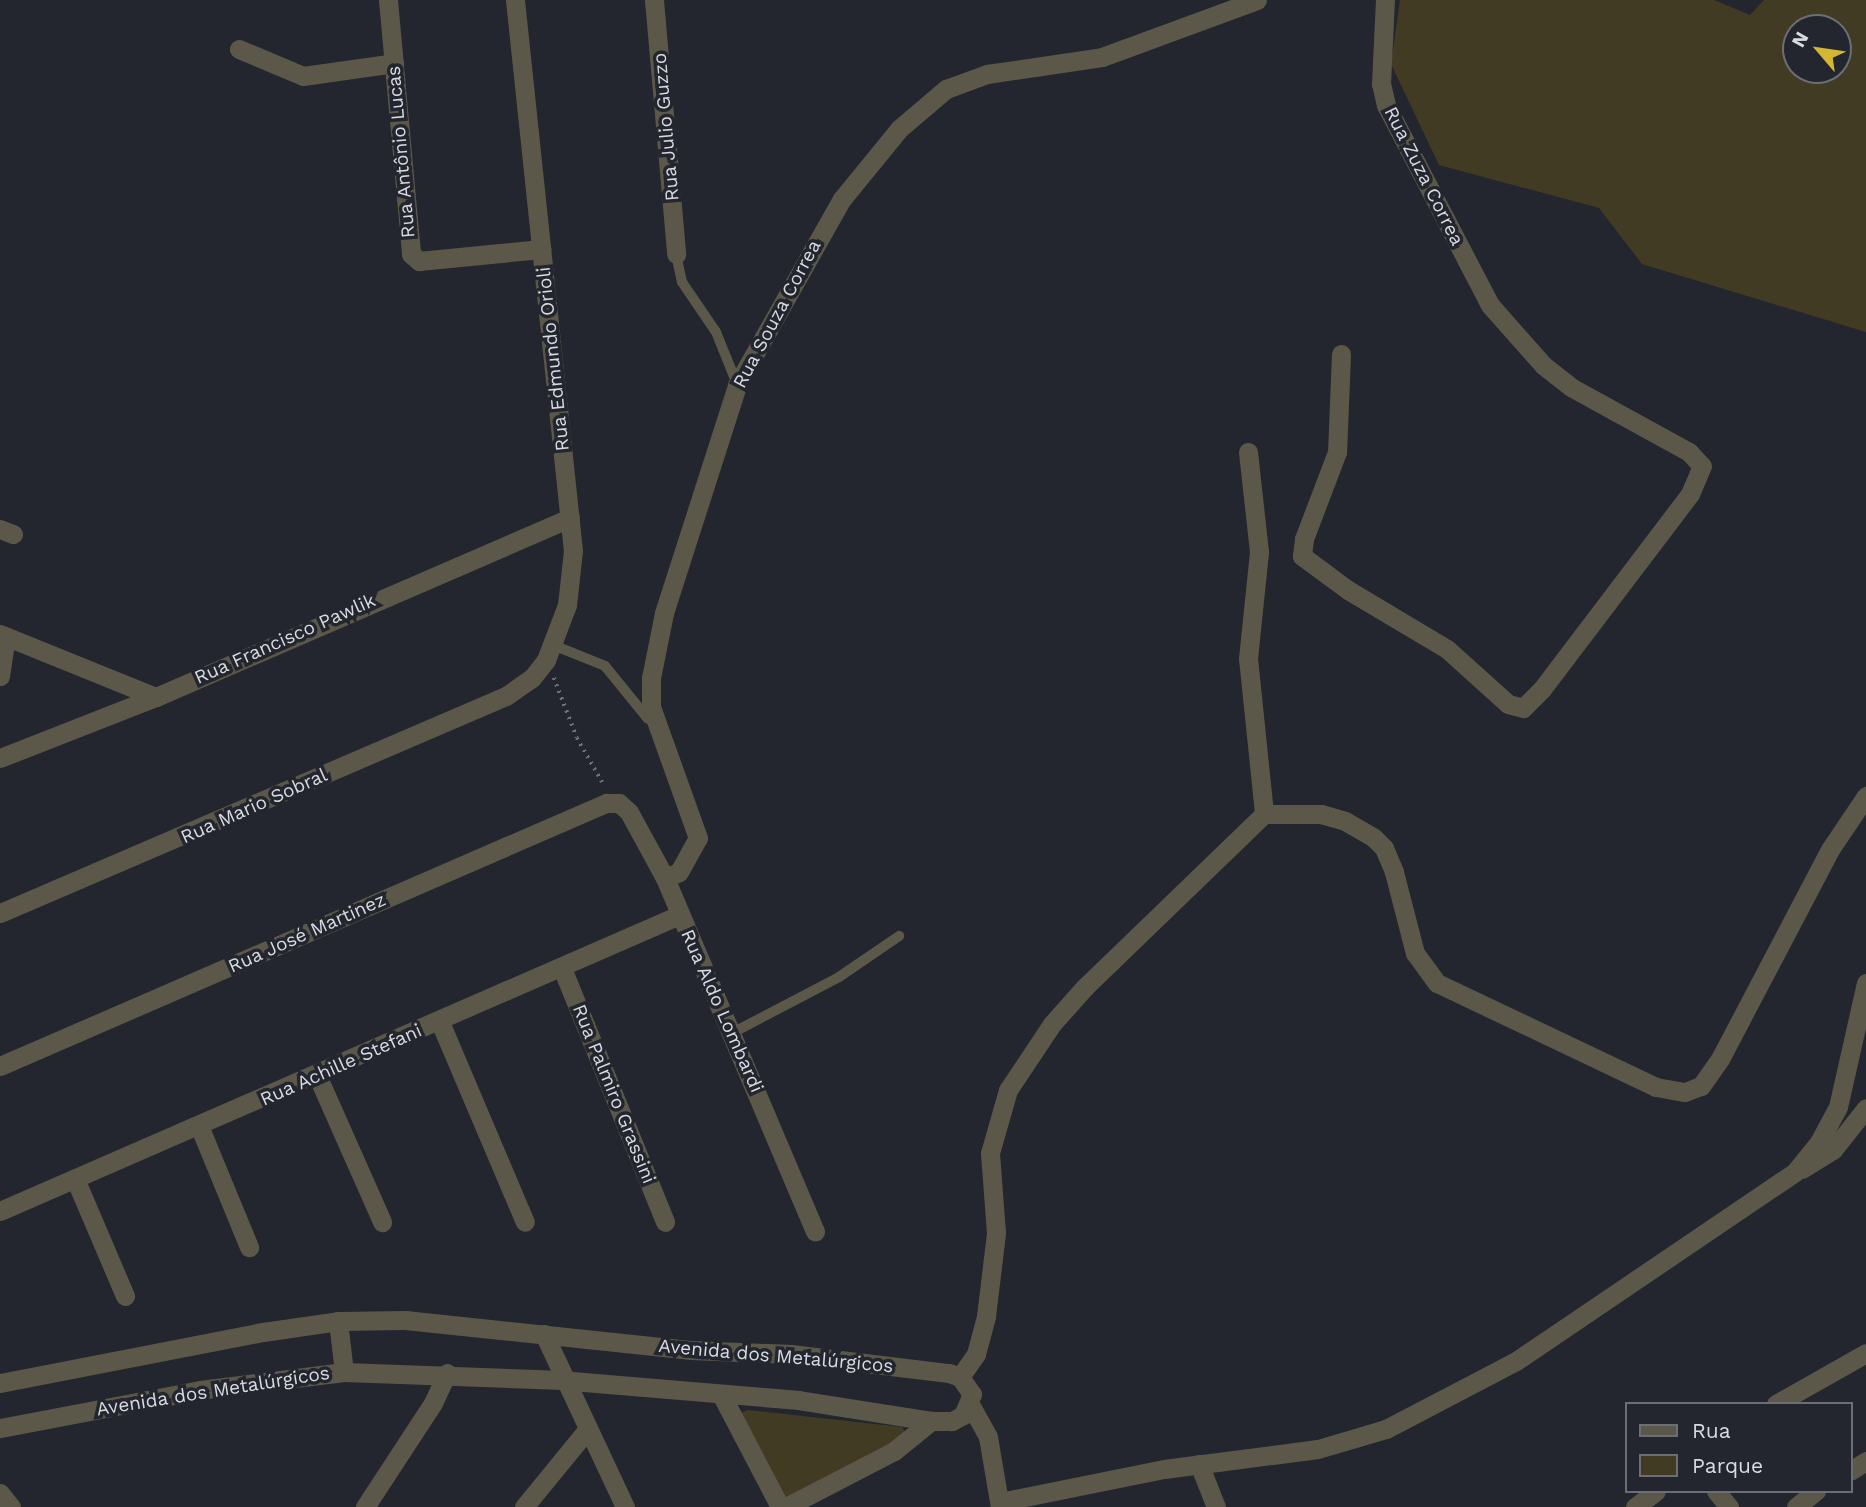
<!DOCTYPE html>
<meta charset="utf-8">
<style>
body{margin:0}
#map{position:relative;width:1866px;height:1507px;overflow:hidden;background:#23262e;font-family:"Work Sans",sans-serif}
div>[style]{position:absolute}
.green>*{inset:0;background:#423b23}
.path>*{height:3.5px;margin-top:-1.75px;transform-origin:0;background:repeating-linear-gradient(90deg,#6f7279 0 2px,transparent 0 7px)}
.service>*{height:10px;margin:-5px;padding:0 5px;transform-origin:5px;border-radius:5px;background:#5c5849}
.minor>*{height:19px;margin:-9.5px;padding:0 9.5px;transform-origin:9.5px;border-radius:9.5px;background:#5c5849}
.tertiary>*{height:19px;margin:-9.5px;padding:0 9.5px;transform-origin:9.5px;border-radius:9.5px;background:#5c5849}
span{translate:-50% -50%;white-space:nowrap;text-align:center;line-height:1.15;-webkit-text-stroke:7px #23262e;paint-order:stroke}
.street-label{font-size:19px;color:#d8dbe0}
.legend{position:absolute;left:1625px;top:1402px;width:228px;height:91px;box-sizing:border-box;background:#23262e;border:2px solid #6b6e75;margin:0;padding:9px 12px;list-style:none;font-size:21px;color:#d8dbe0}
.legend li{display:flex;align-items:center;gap:14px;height:35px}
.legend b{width:35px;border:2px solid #6b6e75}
.north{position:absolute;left:1782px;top:14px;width:70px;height:70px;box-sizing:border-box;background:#23262e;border:2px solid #6b6e75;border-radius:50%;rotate:299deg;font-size:19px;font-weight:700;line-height:28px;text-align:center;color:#d8dbe0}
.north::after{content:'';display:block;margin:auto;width:24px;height:32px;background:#d4b635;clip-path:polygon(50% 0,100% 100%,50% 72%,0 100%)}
</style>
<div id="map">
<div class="green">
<i style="clip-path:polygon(evenodd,1400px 0,1714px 0,1750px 15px,1764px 0,1866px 0,1866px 332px,1642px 264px,1599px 208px,1439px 165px,1391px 64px,1400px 0,1796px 28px,1838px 28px,1838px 70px,1796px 70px,1796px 28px)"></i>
<i style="clip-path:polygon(748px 1410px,902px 1427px,905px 1432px,904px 1437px,783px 1505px,741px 1413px)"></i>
</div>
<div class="path">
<i style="left:554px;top:678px;width:64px;rotate:69deg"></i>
<i style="left:577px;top:738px;width:54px;rotate:60.1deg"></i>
</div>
<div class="service">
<i style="left:676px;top:254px;width:29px;rotate:78deg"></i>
<i style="left:682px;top:282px;width:60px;rotate:55.8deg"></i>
<i style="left:716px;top:332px;width:56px;rotate:68deg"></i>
<i style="left:553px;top:645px;width:56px;rotate:22deg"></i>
<i style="left:605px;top:666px;width:68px;rotate:50.9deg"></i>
<i style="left:734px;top:1032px;width:119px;rotate:-27.6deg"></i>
<i style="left:839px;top:977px;width:73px;rotate:-34.3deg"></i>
</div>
<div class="minor">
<i style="left:388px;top:0;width:255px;rotate:84.8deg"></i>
<i style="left:411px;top:254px;width:11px;rotate:41deg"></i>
<i style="left:419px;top:261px;width:10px;rotate:-6deg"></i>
<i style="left:429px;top:260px;width:113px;rotate:-5.6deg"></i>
<i style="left:654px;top:0;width:255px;rotate:85deg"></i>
<i style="left:239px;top:49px;width:69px;rotate:22.9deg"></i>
<i style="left:303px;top:76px;width:92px;rotate:-8.1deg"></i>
<i style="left:1341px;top:354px;width:98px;rotate:92.3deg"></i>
<i style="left:1337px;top:452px;width:93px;rotate:110.8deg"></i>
<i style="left:1304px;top:539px;width:17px;rotate:97deg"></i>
<i style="left:1302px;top:556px;width:57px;rotate:36.5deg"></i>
<i style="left:1348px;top:590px;width:115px;rotate:30.8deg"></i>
<i style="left:1447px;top:649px;width:82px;rotate:42deg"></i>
<i style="left:1508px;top:704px;width:16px;rotate:15deg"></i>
<i style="left:1523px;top:708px;width:27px;rotate:-45deg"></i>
<i style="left:1542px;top:689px;width:245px;rotate:-52.8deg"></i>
<i style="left:1690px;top:494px;width:30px;rotate:-67deg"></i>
<i style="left:1702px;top:466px;width:19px;rotate:-133deg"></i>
<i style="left:1689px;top:452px;width:135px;rotate:-151.2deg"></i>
<i style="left:1571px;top:387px;width:34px;rotate:-142deg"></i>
<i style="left:1544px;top:366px;width:81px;rotate:-131.5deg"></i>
<i style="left:1490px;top:305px;width:225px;rotate:-117.5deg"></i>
<i style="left:1386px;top:105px;width:22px;rotate:-103deg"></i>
<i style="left:1381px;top:84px;width:84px;rotate:-87.3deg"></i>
<i style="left:1248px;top:452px;width:101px;rotate:83.7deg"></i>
<i style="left:1259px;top:552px;width:107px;rotate:95.9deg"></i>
<i style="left:1248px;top:658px;width:157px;rotate:84.1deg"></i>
<i style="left:0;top:529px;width:14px;rotate:21deg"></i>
<i style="left:0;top:634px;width:168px;rotate:22deg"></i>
<i style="left:0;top:676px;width:40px;rotate:-81.5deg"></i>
<i style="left:0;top:758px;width:168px;rotate:-21.4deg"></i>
<i style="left:156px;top:697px;width:451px;rotate:-23.4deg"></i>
<i style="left:665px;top:878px;width:15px;rotate:-23deg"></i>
<i style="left:679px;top:872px;width:39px;rotate:-61deg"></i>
<i style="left:698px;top:838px;width:139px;rotate:-109.7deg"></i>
<i style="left:651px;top:707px;width:29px;rotate:-90deg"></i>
<i style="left:651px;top:678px;width:66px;rotate:-78.7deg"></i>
<i style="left:664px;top:613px;width:239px;rotate:-72.2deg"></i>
<i style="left:737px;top:385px;width:214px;rotate:-60.6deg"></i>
<i style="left:842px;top:199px;width:90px;rotate:-50.8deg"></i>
<i style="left:899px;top:129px;width:62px;rotate:-40.4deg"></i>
<i style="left:946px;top:89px;width:44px;rotate:-20.1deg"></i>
<i style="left:987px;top:74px;width:116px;rotate:-8.4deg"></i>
<i style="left:1102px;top:57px;width:165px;rotate:-20.2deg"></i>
<i style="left:0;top:913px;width:551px;rotate:-23.21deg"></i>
<i style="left:506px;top:696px;width:32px;rotate:-35deg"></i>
<i style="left:532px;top:678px;width:23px;rotate:-52deg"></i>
<i style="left:546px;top:660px;width:59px;rotate:-69.1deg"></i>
<i style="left:567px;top:605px;width:54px;rotate:-83.7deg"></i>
<i style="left:573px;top:551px;width:554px;rotate:-96.01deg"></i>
<i style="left:562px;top:968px;width:274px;rotate:67.9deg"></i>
<i style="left:440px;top:1022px;width:217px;rotate:67deg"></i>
<i style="left:0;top:1066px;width:661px;rotate:-23.46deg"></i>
<i style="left:606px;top:803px;width:13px"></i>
<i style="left:619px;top:803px;width:13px;rotate:42deg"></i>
<i style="left:629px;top:812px;width:75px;rotate:61.4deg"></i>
<i style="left:665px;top:878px;width:384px;rotate:67deg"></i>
<i style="left:317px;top:1075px;width:161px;rotate:66.1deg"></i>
<i style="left:200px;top:1128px;width:129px;rotate:67.6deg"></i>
<i style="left:1802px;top:1169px;width:36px;rotate:-32deg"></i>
<i style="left:1833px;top:1150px;width:53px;rotate:-51.8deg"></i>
<i style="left:76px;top:1181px;width:125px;rotate:66.9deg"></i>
<i style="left:0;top:1211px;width:741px;rotate:-23.55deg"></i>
<i style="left:544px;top:1334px;width:191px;rotate:64.9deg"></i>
<i style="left:960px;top:1377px;width:28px;rotate:-55deg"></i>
<i style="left:976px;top:1354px;width:39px;rotate:-75deg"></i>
<i style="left:986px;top:1316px;width:84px;rotate:-83.1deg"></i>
<i style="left:996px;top:1233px;width:80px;rotate:-94.3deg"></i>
<i style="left:990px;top:1153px;width:66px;rotate:-74.1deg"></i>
<i style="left:1008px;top:1090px;width:79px;rotate:-56.3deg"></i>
<i style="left:1052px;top:1024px;width:50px;rotate:-48.3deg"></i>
<i style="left:1085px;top:987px;width:249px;rotate:-44deg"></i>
<i style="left:1264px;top:814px;width:57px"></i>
<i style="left:1321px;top:814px;width:25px;rotate:16deg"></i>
<i style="left:1345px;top:821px;width:32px;rotate:30deg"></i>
<i style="left:1373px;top:837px;width:16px;rotate:45deg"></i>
<i style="left:1384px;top:848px;width:26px;rotate:67deg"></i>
<i style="left:1394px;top:872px;width:84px;rotate:75.5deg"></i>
<i style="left:1415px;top:953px;width:37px;rotate:54deg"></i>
<i style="left:1437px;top:983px;width:242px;rotate:25.4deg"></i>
<i style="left:1656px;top:1087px;width:29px;rotate:10deg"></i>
<i style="left:1685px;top:1092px;width:17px;rotate:-21deg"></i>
<i style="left:1701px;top:1086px;width:33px;rotate:-55deg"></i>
<i style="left:1720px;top:1059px;width:238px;rotate:-62.3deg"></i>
<i style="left:1831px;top:848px;width:63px;rotate:-56.1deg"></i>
<i style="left:721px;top:1394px;width:127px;rotate:62.4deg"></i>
<i style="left:1776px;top:1404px;width:103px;rotate:-29.5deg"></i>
<i style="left:971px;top:1406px;width:35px;rotate:61deg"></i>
<i style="left:988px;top:1437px;width:71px;rotate:80.3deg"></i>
<i style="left:1199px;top:1464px;width:46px;rotate:68.4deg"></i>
<i style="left:1850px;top:1471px;width:19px;rotate:-32deg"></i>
<i style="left:1716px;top:1491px;width:21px;rotate:51deg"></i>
<i style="left:0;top:1493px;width:18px;rotate:52deg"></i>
<i style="left:1000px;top:1502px;width:167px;rotate:-11.4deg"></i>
<i style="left:1164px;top:1469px;width:155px;rotate:-7.4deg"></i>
<i style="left:1318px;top:1449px;width:71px;rotate:-16.4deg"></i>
<i style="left:1386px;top:1429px;width:147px;rotate:-27.6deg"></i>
<i style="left:1516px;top:1361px;width:337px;rotate:-34.1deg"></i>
<i style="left:1795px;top:1172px;width:36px;rotate:-51deg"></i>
<i style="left:1818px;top:1144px;width:42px;rotate:-61.6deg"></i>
<i style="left:1838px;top:1107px;width:127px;rotate:-77.3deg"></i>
<i style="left:365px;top:1507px;width:124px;rotate:-56.8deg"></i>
<i style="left:433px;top:1403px;width:33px;rotate:-65deg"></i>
<i style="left:524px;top:1507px;width:99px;rotate:-50.7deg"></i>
<i style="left:786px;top:1507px;width:122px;rotate:-27.4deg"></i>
<i style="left:894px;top:1451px;width:48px;rotate:-39deg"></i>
<i style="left:1635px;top:1507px;width:26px;rotate:-37deg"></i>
<i style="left:1796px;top:1507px;width:26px;rotate:-39deg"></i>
</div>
<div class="tertiary">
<i style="left:338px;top:1321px;width:51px;rotate:83.3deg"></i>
<i style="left:0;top:1383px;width:268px;rotate:-11deg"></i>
<i style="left:263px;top:1332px;width:76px;rotate:-8.3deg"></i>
<i style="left:338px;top:1321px;width:67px;rotate:-0.9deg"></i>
<i style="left:405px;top:1320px;width:288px;rotate:6deg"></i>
<i style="left:691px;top:1350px;width:100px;rotate:2.3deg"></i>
<i style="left:791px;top:1354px;width:159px;rotate:6.9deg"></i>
<i style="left:949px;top:1373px;width:12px;rotate:20deg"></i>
<i style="left:960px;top:1377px;width:21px;rotate:55deg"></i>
<i style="left:972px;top:1394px;width:23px;rotate:113deg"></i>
<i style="left:963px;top:1415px;width:13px;rotate:151deg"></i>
<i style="left:952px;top:1421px;width:21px;rotate:180deg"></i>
<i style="left:931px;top:1421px;width:134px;rotate:-171deg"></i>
<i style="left:799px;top:1400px;width:237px;rotate:-175.2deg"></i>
<i style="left:563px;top:1380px;width:219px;rotate:-177.9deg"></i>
<i style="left:344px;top:1372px;width:145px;rotate:172.9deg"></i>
<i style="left:200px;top:1390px;width:204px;rotate:169.2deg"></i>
</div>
<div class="street-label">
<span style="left:666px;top:127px;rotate:-95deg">Rua Julio Guzzo</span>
<span style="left:401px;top:152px;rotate:-95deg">Rua Antônio Lucas</span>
<span style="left:1424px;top:176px;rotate:63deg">Rua Zuza Correa</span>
<span style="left:777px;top:314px;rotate:-62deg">Rua Souza Correa</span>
<span style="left:553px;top:359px;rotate:-96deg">Rua Edmundo Orioli</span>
<span style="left:285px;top:639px;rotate:-24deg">Rua Francisco Pawlik</span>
<span style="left:254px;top:806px;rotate:-24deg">Rua Mario Sobral</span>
<span style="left:307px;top:933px;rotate:-24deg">Rua José Martinez</span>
<span style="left:722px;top:1011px;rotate:66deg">Rua Aldo Lombardi</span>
<span style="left:341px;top:1065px;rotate:-24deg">Rua Achille Stefani</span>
<span style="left:614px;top:1094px;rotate:68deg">Rua Palmiro Grassini</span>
<span style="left:776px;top:1356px;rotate:5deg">Avenida dos Metalúrgicos</span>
<span style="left:213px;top:1391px;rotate:-9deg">Avenida dos Metalúrgicos</span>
</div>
<ul class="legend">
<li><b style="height:9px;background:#5c5849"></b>Rua</li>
<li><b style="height:19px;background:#423b23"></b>Parque</li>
</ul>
<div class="north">N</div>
</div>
